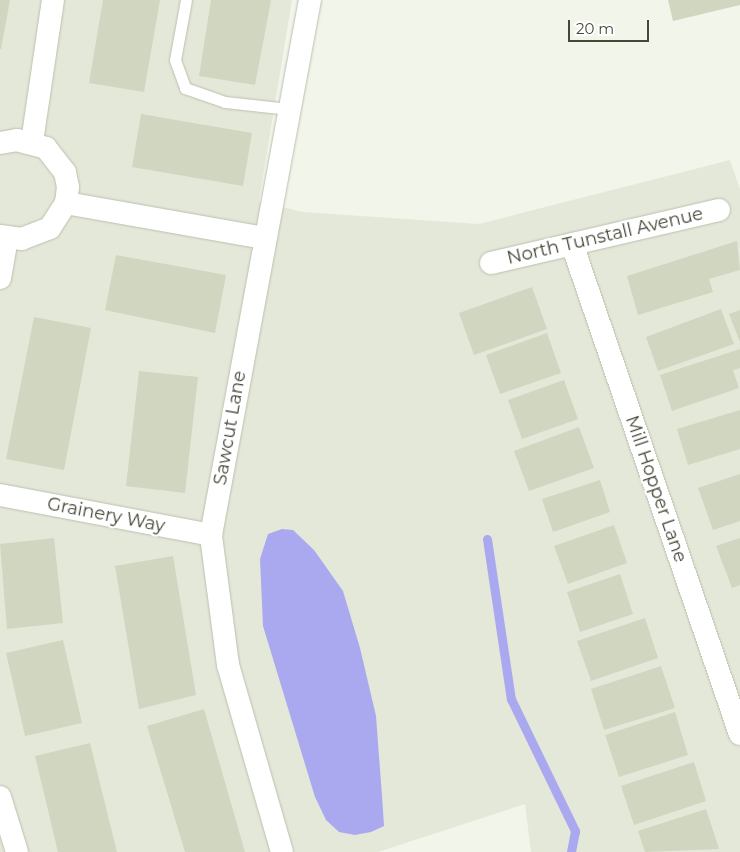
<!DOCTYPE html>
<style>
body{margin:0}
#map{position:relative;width:740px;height:852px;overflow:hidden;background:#f2f5ea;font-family:Montserrat,sans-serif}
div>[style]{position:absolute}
.residential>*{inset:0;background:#e4e8d9}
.water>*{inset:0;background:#aaa9ef}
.stream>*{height:9px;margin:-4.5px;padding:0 4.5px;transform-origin:4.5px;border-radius:4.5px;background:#aaa9ef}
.building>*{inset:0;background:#d1d6c0}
.roads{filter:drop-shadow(0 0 1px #bbc0ad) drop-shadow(0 0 1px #bbc0ad)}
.service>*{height:11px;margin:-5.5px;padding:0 5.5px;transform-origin:5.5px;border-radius:5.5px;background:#fff}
.minor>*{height:22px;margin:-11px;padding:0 11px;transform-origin:11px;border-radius:11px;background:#fff}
span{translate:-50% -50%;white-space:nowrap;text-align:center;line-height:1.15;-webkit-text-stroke:4.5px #fff;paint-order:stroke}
.street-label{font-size:18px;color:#454838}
.scale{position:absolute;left:568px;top:20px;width:81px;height:22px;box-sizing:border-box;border:2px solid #454838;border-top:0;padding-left:6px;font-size:15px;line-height:18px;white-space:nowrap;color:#454838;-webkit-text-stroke:4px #fff;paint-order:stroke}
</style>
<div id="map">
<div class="residential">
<i style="clip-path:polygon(0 0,292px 0,259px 201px,302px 212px,479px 224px,730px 160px,740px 189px,740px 852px,531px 852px,525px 804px,378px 852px,0 852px)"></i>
</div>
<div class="water">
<i style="clip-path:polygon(282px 529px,293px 530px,314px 550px,343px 591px,360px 648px,376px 716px,382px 796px,384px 826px,371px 832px,355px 835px,339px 832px,326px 820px,315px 797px,263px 626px,260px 559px,268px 534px)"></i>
</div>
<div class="stream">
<i style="left:487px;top:539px;width:162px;rotate:81.5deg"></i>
<i style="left:511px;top:699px;width:147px;rotate:64.1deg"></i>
<i style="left:575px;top:831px;width:21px;rotate:101deg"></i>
</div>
<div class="building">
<i style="clip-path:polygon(0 0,10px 0,1px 49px,0 49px)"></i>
<i style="clip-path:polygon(103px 0,160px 0,144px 92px,89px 83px)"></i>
<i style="clip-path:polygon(211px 0,271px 0,255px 85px,199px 76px)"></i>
<i style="clip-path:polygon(668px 0,740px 0,740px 5px,673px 21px)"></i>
<i style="clip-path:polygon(141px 114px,252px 133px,243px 186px,132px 167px)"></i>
<i style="clip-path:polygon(737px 241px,740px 270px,709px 279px,713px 292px,638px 315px,627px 276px)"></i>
<i style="clip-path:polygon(116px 255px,226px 275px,215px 333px,105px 310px)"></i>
<i style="clip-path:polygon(532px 287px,547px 329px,474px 355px,459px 313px)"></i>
<i style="clip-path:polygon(721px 309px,734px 344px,658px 371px,646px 337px)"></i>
<i style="clip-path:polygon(740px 310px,740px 342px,729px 314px)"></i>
<i style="clip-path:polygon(34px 317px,91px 328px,64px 470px,6px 459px)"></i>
<i style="clip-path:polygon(547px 333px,561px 373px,500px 394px,486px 355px)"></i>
<i style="clip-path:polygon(740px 349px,740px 368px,733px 370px,739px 388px,672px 411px,660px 375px)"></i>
<i style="clip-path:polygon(139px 371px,198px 377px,185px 493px,126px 486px)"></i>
<i style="clip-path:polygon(564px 380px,578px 419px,522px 439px,508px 400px)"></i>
<i style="clip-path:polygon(740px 410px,740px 449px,688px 465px,677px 429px)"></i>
<i style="clip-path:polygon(579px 427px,594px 468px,529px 491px,514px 451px)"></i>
<i style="clip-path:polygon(740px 474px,740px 521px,713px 530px,698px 488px)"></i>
<i style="clip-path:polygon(600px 480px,610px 512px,553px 532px,542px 499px)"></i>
<i style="clip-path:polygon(614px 525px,627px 563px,568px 584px,554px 546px)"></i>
<i style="clip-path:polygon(54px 538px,63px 623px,7px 629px,0 544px)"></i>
<i style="clip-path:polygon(740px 538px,740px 585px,732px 588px,716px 546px)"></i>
<i style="clip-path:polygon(173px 556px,196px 695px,139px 709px,115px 566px)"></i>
<i style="clip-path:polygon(620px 574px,633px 614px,580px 632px,567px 592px)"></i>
<i style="clip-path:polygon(645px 618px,658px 658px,591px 681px,577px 641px)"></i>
<i style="clip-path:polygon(63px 640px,82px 723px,25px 736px,6px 653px)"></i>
<i style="clip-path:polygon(661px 666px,675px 708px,604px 730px,591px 689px)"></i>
<i style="clip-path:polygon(204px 709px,245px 852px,185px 852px,147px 726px)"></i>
<i style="clip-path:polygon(675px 712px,688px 755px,619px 777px,605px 735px)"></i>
<i style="clip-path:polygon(90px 743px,117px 852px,58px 852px,35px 756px)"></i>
<i style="clip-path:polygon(694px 762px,706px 801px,634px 825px,621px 786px)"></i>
<i style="clip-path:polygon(706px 809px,719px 849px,645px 852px,638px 831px)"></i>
</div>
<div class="roads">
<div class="service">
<i style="left:186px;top:0;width:61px;rotate:100.4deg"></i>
<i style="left:175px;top:60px;width:30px;rotate:70deg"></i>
<i style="left:185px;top:88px;width:42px;rotate:19.3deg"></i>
<i style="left:225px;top:102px;width:64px;rotate:6.2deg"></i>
</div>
<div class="minor">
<i style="left:32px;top:142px;width:144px;rotate:-81.6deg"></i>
<i style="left:0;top:143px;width:17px;rotate:-10deg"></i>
<i style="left:17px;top:140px;width:30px;rotate:15deg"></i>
<i style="left:46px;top:148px;width:31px;rotate:52deg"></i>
<i style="left:65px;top:172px;width:15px;rotate:79deg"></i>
<i style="left:68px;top:187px;width:16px;rotate:97deg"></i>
<i style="left:66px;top:203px;width:30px;rotate:123deg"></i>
<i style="left:50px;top:228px;width:30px;rotate:159deg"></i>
<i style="left:22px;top:239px;width:22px;rotate:-172deg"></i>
<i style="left:66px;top:203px;width:201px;rotate:10deg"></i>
<i style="left:572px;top:244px;width:518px;rotate:71.08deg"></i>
<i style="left:491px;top:263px;width:234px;rotate:-13.1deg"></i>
<i style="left:0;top:278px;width:40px;rotate:-80deg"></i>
<i style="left:0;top:495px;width:215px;rotate:10.7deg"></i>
<i style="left:0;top:797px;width:58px;rotate:72.8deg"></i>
<i style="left:282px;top:852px;width:195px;rotate:-106.1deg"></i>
<i style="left:228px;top:665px;width:131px;rotate:-97.5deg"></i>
<i style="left:211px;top:535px;width:544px;rotate:-79.52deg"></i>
</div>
</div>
<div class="street-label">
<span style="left:605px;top:236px;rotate:-13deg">North Tunstall Avenue</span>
<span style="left:230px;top:428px;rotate:-80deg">Sawcut Lane</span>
<span style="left:656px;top:489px;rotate:71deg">Mill Hopper Lane</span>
<span style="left:106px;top:515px;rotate:11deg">Grainery Way</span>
</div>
<div class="scale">20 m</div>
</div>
